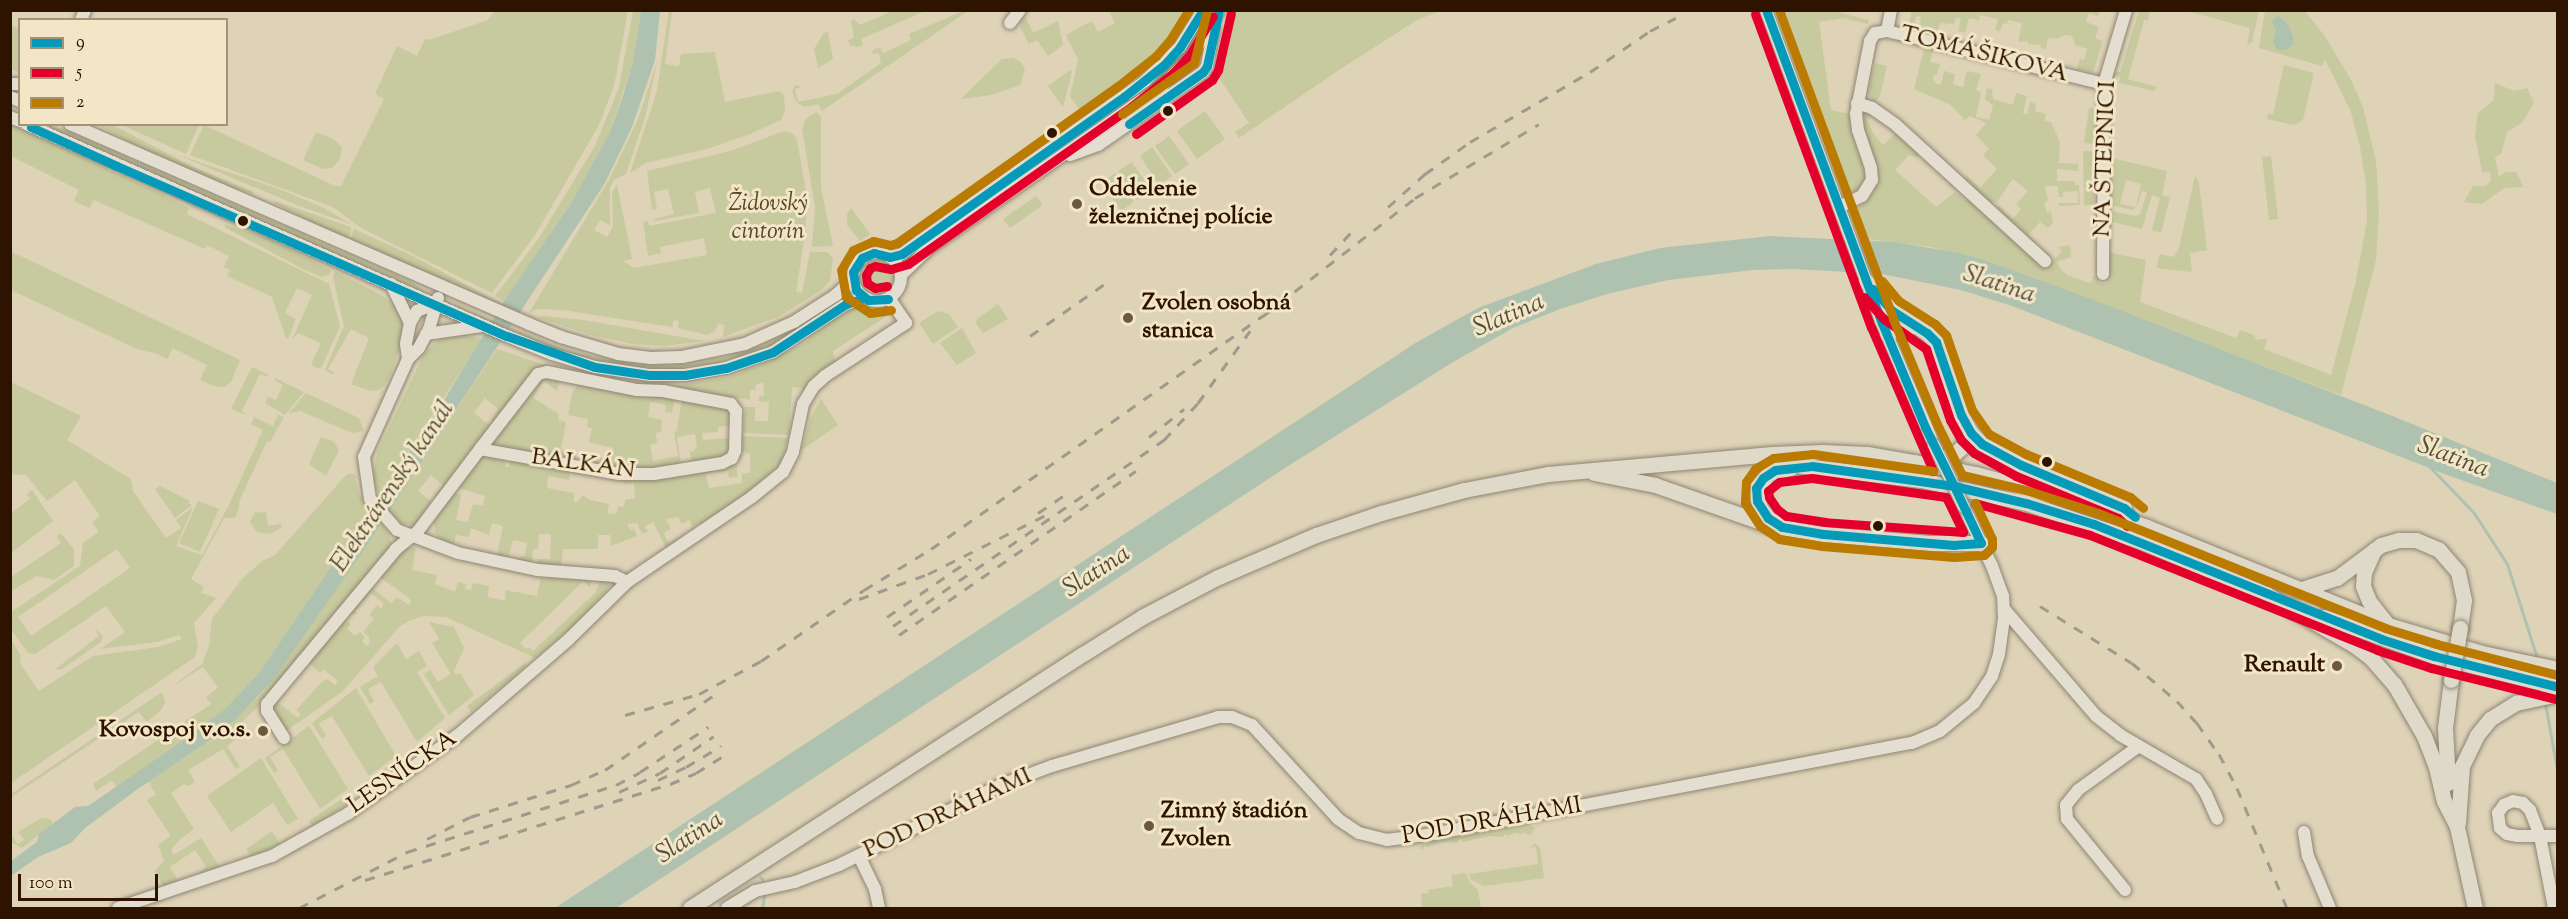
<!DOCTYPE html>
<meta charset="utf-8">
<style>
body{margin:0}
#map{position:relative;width:2568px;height:919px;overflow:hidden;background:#ded3b7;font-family:"Sorts Mill Goudy",serif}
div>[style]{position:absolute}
.green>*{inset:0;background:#c7c99e}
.round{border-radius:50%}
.water>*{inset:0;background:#aec2af}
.stream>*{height:3px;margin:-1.5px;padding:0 1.5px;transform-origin:1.5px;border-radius:1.5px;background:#aec2af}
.roads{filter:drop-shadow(0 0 2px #8e8473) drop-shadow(0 0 2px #8e8473)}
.minor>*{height:12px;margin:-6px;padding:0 6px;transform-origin:6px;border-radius:6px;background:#e3ded0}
.minor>.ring{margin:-6px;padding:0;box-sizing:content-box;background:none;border:12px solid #e3ded0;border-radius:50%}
.major>*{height:15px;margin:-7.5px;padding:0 7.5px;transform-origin:7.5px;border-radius:7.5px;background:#dfd9c9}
.rail>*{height:3px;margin-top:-1.5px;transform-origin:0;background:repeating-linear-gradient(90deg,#a0998d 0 10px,transparent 0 20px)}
.bridges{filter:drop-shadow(0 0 2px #8e8473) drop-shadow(0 0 2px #8e8473)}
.minor-bridge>*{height:12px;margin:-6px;padding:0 6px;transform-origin:6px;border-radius:6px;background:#e3ded0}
.major-bridge>*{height:15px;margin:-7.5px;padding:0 7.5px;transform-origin:7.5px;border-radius:7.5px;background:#dfd9c9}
.bus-1>*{height:9px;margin:-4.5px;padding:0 4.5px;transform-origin:4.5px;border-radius:4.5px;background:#059ab9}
.bus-2>*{height:9px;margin:-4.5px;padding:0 4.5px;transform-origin:4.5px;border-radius:4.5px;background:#e4002b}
.bus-3>*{height:9px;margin:-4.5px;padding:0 4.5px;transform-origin:4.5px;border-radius:4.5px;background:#bb7a00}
.dots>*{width:16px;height:16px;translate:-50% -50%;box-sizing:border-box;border:3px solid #f3e6c6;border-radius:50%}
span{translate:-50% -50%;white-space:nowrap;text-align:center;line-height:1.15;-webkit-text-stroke:6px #f3e6c6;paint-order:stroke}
.street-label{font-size:24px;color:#2e1400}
.poi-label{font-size:24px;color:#2e1400;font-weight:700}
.left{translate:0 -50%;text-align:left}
.right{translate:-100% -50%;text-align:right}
.park-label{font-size:24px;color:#564829;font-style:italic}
.water-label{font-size:26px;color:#534e3c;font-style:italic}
.frame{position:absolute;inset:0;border:12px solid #2e1400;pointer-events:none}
.legend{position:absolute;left:18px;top:18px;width:210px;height:108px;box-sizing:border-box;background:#f3e6c6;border:2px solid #a49277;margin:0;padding:8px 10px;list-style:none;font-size:18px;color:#2e1400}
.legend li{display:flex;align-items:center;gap:12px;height:30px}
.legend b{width:30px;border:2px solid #a49277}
.scale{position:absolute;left:18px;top:874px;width:140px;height:27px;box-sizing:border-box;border:3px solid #2e1400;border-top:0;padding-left:8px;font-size:18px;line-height:21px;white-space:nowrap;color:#2e1400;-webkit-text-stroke:4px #f3e6c6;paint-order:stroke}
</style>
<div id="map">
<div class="green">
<i style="clip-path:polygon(895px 10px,925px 11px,861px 39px,863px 45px,857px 47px,850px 45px,848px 40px,854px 38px,851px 21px,854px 19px,860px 25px)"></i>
<i style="clip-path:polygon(2183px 10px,2259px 11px,2252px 42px,2247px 45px,2250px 28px)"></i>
<i style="clip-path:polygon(494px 11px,628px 11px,614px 86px,599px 125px,535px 235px,492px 293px,361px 228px,333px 207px,190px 155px,204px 125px,335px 186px,341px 186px,384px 99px,375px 94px,397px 46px,417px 56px,425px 39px,429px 40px,488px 20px)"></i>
<i style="clip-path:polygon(633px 11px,641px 11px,633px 62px,610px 132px,570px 205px,504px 301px,495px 296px,539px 238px,595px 146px,619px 87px)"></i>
<i style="clip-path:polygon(669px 11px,672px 11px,665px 64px,679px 66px,681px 54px,715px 52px,725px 102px,779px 91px,784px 95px,785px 110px,781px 120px,750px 134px,707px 149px,646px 163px,630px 173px,657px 91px)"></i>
<i style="clip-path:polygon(963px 11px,968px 11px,822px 111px,818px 104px,805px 107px,799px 104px,796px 101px,792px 92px,795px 85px,801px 87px,795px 89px,798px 102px,837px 94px,881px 63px,879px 53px,872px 54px,873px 50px,880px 47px,883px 53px,886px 52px,911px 40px,909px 34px)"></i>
<i style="clip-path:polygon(1109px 11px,1193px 11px,1174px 40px,1147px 68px,1115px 91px,1080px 111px,1070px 96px,1078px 60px,1066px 35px,1092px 21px,1098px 32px,1115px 23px)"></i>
<i style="clip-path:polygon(1208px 11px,1213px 11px,1187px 53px,1158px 82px,902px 264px,900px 260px,1155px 80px,1184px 50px)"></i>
<i style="clip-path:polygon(1229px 11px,1229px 10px,1440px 11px,1417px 20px,1339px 70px,1239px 138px,1235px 132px,1249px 123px,1216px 73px)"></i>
<i style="clip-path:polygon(1779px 11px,1833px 11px,1869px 20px,1868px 24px,1843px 18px,1819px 22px,1831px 110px,1849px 114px,1853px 136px,1864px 160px,1865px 178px,1856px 191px,1849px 193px,1844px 190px)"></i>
<i style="clip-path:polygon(1912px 11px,2095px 11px,2100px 13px,2098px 16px,2089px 13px,2086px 22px,2099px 27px,2095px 38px,2103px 41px,2093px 72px,2077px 69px,2080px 59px,2084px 60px,2087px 49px,2075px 45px,2072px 36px,2065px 35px,2057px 39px,2048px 38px,2046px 49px,2041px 48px,2041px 45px,2028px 44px,2028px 41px,2018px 42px,2022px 23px,2008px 20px,2007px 24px,2003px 23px,2000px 31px,1995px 30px,1998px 19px,1980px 15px,1979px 20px,1969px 18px,1965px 33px,1958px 31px,1961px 19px,1956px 17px,1954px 24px,1940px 23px,1937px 35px,1919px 30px,1921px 17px,1916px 16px,1913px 29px,1908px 27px)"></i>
<i style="clip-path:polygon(2139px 11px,2150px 11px,2148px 20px,2144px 20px,2128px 79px,2157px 87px,2154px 91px,2119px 83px,2120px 77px,2115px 76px,2113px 82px,2111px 80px,2111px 71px,2120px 72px)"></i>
<i style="clip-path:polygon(2265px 11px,2305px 11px,2324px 35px,2350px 78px,2363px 107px,2376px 161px,2379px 211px,2376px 260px,2341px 395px,1987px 261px,1931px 247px,1860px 238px,1853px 214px,1874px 192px,1878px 174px,1866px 138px,1862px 117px,1866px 113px,1870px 115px,1868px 121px,1873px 133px,1883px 145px,1898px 131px,1920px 153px,1917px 158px,1909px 155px,1895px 170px,1936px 207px,1955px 192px,1964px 200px,1974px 199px,2047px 267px,2062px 251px,2058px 247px,2070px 245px,2071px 257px,2057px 262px,2060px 268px,2067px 275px,2089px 283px,2093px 281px,2092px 277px,2099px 276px,2100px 283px,2106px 283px,2107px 252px,2146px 260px,2140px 302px,2236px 338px,2240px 330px,2254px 335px,2256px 340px,2264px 339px,2267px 340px,2264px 349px,2331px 375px,2356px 281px,2367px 221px,2366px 183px,2360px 147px,2351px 112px,2325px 59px,2322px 66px,2259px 48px)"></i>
<i style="clip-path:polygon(1026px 18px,1033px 33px,1058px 21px,1063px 45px,1048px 56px,1037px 40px,1029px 44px,1020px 27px,1021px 22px)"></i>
<i style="clip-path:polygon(10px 25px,19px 29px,19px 73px,11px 69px)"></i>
<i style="clip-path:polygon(828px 32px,833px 59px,818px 68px,814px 49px,824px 33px)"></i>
<i style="clip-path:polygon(1924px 49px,1933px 51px,1930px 62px,1940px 64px,1937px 75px,1934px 75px,1933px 79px,1936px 84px,1941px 85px,1944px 71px,1955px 74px,1953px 84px,1963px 87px,1967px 71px,1981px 74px,1976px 90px,1981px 92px,1976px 117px,1989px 120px,1993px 105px,1985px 99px,1987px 88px,1992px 89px,1993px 99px,2013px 105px,2016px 93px,2027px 96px,2023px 114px,2027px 114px,2030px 102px,2036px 104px,2035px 111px,2046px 114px,2045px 121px,2051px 122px,2060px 142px,2059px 163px,2078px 164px,2078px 171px,2057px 169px,2057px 181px,2075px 181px,2075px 185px,2079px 185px,2080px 205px,2059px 206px,2059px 203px,2078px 203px,2078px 191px,2063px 192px,2063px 197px,2059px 197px,2058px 186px,2045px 186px,2048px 200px,2044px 204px,2047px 213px,2051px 212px,2053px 223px,2048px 228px,2040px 222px,2028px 235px,2035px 241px,2032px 245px,2025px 238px,2027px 234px,2024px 236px,1993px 211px,1999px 206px,2013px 219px,2021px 209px,2016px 204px,2028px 191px,2013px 179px,1996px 203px,1993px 201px,1988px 206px,1963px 180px,1967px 176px,1980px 188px,1997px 169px,1983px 155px,1989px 149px,1976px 135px,1986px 123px,1970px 116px,1965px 120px,1951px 105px,1914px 89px)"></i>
<i style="clip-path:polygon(1013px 58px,1021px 62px,1025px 69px,1020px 85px,991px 95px,961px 99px,1002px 59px)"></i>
<i style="clip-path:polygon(657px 63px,645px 118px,626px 174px,614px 180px,610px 187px,610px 225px,600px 220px,594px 230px,607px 237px,613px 227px,612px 192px,617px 185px,632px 259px,623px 261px,634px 268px,707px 255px,704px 238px,660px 247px,661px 253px,648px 256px,643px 222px,648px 221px,649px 226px,716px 213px,710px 188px,695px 192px,699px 213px,655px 221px,654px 219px,674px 214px,668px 189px,654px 192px,657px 209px,652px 210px,647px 171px,730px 151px,784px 131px,793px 134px,797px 140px,807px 197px,805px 234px,796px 292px,802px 293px,810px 252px,827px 252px,833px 259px,830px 281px,820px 291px,778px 317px,723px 337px,724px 325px,718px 324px,715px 331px,707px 335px,678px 328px,679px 321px,674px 320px,672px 327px,563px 310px,537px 309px,529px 313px,610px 178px,638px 119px)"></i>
<i style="clip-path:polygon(1875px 63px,1887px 66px,1880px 96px,1874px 103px,1868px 94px)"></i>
<i style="clip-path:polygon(2284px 65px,2314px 73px,2303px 120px,2294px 125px,2267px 119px,2268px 114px,2273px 114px)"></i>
<i style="clip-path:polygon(1070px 70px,1072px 72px,1063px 107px,1048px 86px)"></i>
<i style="clip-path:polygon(2495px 83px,2514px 91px,2527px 88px,2534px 103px,2522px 123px,2507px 132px,2501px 154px,2495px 157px,2499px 177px,2506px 172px,2516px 172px,2524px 187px,2504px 188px,2482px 204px,2464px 202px,2473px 186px,2486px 186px,2491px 181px,2490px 172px,2482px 172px,2475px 136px,2478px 113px,2494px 100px)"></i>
<i style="clip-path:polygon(2089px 108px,2099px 109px,2098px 144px,2084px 143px)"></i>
<i style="clip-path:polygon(1205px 111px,1225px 139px,1197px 159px,1177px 131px)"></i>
<i style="clip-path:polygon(817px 112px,821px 117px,821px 188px,833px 246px,812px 247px,815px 207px,802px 129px,806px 119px)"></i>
<i style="clip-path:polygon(10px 124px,164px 195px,189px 208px,187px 214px,329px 284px,340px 326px,322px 366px,320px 369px,311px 365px,321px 343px,298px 333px,292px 340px,312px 295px,297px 288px,285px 313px,296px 319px,288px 339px,286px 338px,272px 297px,227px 276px,230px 270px,224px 267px,229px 256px,207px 245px,205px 249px,94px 200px,89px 208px,74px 201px,79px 190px,11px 156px)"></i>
<i style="clip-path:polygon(48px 125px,54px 125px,411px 281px,425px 292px,132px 166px,57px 132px)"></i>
<i style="clip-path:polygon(98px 125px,113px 125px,191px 166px,254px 192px,253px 194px,212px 181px,156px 156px)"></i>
<i style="clip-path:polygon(122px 125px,199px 125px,186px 154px)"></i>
<i style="clip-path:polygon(316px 132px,334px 139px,342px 148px,340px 159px,332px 168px,323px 169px,303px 160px)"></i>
<i style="clip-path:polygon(1169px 136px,1189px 164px,1175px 174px,1155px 146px)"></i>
<i style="clip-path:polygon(1152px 147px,1172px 176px,1159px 185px,1140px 156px)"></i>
<i style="clip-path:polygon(2083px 151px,2099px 152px,2098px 194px,2094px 195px,2094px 205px,2084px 205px)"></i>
<i style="clip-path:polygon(178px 155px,279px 189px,324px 208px,351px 224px,299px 206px)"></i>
<i style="clip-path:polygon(2271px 156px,2278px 219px,2269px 220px,2262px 157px)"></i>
<i style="clip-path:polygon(evenodd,2107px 157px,2167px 171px,2162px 195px,2170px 197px,2161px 233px,2152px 230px,2160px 198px,2152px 195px,2142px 229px,2108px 221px,2108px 210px,2136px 216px,2140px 214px,2147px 192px,2142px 191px,2138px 204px,2133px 210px,2108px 205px,2107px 157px,2126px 180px,2141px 184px,2136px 207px,2120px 204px,2126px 180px)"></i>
<i style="clip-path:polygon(1132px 162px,1151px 190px,1137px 200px,1118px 171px)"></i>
<i style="clip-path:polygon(1115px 173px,1134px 202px,1121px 211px,1101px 183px)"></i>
<i style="clip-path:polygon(2195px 176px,2199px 183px,2207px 250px,2190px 253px,2192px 272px,2156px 268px,2160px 254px,2174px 257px,2179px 248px)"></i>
<i style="clip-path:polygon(1036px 196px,1043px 205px,1010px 228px,1003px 219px)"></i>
<i style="clip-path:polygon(275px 201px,351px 227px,351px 232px,347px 239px,274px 203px)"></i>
<i style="clip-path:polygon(851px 208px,870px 234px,860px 241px,847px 225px,847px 214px)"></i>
<i style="clip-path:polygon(224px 224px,270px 239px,331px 270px,329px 275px,322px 277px,305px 270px,226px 228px)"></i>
<i style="clip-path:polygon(354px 229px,413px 256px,517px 312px,350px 240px)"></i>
<i style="clip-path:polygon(10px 251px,240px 360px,231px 382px,224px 387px,214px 386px,200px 380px,207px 365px,173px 348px,167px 359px,155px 353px,137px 349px,11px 290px)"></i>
<i class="round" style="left:860px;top:260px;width:34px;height:34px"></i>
<i style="clip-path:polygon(335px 271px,383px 296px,399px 310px,403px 318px,401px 345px,388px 381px,379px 390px,370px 391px,351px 384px,369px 338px,351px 329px,328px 369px,335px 373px,331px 374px,325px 370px,344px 326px,333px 277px)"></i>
<i style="clip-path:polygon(850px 289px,854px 295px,782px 341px,763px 350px,719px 363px,674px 369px,621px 366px,568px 354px,454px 305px,568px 351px,637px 364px,677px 364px,728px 356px,772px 340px,831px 306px)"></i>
<i style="clip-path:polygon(866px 304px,881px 308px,887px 316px,833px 351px,835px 362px,801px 395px,802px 388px,792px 387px,789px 435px,743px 433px,745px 407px,755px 407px,755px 421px,768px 421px,769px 402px,759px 401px,759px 397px,764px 396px,763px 382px,756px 385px,755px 390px,750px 390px,750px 400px,668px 387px,729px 377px,763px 364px,804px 343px,848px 307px)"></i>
<i style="clip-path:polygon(998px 304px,1008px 319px,983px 333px,976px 323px,977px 319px)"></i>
<i style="clip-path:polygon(938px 311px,949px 314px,958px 327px,933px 344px,919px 323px)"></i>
<i style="clip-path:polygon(546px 316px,583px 320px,704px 341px,664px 346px,633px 344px,591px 335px,537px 317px)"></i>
<i style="clip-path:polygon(962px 328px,976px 353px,957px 365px,940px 343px)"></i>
<i style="clip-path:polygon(465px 335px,482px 339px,379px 497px,373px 477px,377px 453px,424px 354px,441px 337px)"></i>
<i style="clip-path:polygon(497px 349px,551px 367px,495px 423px,491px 420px,498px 409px,485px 398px,474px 413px,492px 427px,437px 498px,434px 496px,443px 485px,431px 475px,418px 491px,433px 503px,416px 526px,401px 523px,389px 511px)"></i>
<i style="clip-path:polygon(252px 367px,269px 375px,268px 377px,260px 374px,242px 411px,246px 415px,231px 409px)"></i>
<i style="clip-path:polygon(539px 377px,560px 378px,557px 391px,544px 381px,533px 398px,559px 414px,558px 420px,566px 422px,561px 450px,576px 454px,575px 462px,490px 446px,489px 442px)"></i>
<i style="clip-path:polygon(275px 378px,304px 392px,285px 415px,265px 403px,268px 397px,276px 400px,283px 385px,274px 380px)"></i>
<i style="clip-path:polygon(evenodd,11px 382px,81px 416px,67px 440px,131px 479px,133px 491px,166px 538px,181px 528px,176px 520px,193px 507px,176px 546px,202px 555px,228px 507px,263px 430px,251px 424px,254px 417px,273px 426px,278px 415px,284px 417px,270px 442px,267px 441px,239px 502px,239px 508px,235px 518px,224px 518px,191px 579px,204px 587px,201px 593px,216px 598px,194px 623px,198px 647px,195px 657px,11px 783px,11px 640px,20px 654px,21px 665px,39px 691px,93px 656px,158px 647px,182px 639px,179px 635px,157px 642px,100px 649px,125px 632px,106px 606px,35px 654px,28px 653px,11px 629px,11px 612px,80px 566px,83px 543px,99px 532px,92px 522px,100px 516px,75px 480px,47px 501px,26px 475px,11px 474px,11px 382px,117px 549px,130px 568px,31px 636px,18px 617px,117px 549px)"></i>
<i style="clip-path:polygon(580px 383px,675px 397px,672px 413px,665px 412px,666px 405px,650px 402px,648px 417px,662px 420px,661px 432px,656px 433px,657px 443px,650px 445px,653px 461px,678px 456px,674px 432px,677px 431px,682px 398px,730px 407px,733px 425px,718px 427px,718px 432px,702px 433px,703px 440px,733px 438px,730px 455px,692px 462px,689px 450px,692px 452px,697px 447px,695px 434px,677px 437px,681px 464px,649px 470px,623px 470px,623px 466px,619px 466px,618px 469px,594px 465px,596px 457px,611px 460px,613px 448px,589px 442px,592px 428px,587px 427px,588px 419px,568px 415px,573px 390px)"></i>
<i style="clip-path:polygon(306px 393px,359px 418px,364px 431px,352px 433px,300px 411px,289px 413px)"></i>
<i style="clip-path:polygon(821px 399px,838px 425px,802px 450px,810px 419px)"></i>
<i style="clip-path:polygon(743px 436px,788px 438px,782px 461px,762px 482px,701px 524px,699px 522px,693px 527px,689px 520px,682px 524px,678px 517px,666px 519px,671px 529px,664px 533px,667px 540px,671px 542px,682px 537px,666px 548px,653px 522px,645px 526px,648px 532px,642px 534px,637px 523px,627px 524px,630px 530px,634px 529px,637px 536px,611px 546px,610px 535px,598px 535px,598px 549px,563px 549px,561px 567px,537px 564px,538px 559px,550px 559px,551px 534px,539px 534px,538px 549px,533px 549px,532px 564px,520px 561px,521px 556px,525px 556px,527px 543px,513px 540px,508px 558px,497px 556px,503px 526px,492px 523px,489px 535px,471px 528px,469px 537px,456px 535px,454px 545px,441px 540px,435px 533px,434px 518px,452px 492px,461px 495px,456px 520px,468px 522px,473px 504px,483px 506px,485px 496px,455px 487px,480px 455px,506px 458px,505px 467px,509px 467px,510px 459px,571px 470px,569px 480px,548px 476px,547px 488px,574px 493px,574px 502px,577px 502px,583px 495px,590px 500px,609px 504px,607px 513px,612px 514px,617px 513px,618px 506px,624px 507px,625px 500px,635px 498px,634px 483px,624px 484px,623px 479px,737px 463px,737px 477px,729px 478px,728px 471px,719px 472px,717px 470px,706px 474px,709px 488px,742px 483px,742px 473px,750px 473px,750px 454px,742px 452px)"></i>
<i style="clip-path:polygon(321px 437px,333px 441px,339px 450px,326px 476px,309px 464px)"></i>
<i style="clip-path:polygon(351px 473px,358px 477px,355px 478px,359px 493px,370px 511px,260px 672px,225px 709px,185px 740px,117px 787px,112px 780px,96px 791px,93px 784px,211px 704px,206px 697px,218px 688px,203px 667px,170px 688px,202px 664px,209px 646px,212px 619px,242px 579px,262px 561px,275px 555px,346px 475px)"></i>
<i style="clip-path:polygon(160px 486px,190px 501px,188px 503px,192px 505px,175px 518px,155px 489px)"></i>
<i style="clip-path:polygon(32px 490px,53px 521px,11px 553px,11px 513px,30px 499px,27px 494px)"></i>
<i style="clip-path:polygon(198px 501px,219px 509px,200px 552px,179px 543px)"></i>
<i style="clip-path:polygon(256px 510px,258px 513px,266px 512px,268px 526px,281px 524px,282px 527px,271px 534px,257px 532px,250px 522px)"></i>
<i style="clip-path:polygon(381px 523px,389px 534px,392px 547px,262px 703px,231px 732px,235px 740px,227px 746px,240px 767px,236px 769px,223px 749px,188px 770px,195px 782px,189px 786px,184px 784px,171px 793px,194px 829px,180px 839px,171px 850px,174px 855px,201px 838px,220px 867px,199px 873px,206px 867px,195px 850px,170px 867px,178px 881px,163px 886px,155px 871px,164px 861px,158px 845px,171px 836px,147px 800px,156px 794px,150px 785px,155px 781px,150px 784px,148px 782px,204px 744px,257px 698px,273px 680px)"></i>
<i style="clip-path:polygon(61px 533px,74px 550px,74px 566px,54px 580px,36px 576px,11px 591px,11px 577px,61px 543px,57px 536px)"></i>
<i style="clip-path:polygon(410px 547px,416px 548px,412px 570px,437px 575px,435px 584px,455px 592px,458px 582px,466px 584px,465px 589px,471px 590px,473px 583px,489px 586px,488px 597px,505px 601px,506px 590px,537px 596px,541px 577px,511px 570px,549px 579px,550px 575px,591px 580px,590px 587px,583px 581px,520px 643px,526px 649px,529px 647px,533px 651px,595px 593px,600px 581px,613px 582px,577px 623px,535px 658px,446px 617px,424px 616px,411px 620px,400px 626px,342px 692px,286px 731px,268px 708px,275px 700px,298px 718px,301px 714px,296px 710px,322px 682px,327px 679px,335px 685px,338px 681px,323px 669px,320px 673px,308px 662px,344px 619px,351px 624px,347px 629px,355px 636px,360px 632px,365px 637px,362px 642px,367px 646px,370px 642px,369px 637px,363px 632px,374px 619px,369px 615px,377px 605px,381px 609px,384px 604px,371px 593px,355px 611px,358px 614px,349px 614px,371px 587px,391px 603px,397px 597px,409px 605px,411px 602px,408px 597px,378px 576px,403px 549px)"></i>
<i style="clip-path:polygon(429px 622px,454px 627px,464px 648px,454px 671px,456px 675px,460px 673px,474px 695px,449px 715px,424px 674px,430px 670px,438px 682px,451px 674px,432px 643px,439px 639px)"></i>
<i style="clip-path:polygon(95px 629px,103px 636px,101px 642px,62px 669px,54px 670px,99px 636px)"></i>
<i style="clip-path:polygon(397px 643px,406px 659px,419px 651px,427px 666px,417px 672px,445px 718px,417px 742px,381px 682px,368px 689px,374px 701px,370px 704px,360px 687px,378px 676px,373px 667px)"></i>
<i style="clip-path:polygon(526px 662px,525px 667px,471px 712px,467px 706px)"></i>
<i style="clip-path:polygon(356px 688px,396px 756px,369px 776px,332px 716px,319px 723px,326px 736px,322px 739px,312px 723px)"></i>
<i style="clip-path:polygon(162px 692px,165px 702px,162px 709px,147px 722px,139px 712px,11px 797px,11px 794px)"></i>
<i style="clip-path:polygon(309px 726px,348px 789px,320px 809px,283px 749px,270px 757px,278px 770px,274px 773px,265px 758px)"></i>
<i style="clip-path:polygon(261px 758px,298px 819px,287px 825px,273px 803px,231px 832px,207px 796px)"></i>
<i style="clip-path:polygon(398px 760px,403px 768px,362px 795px,357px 787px)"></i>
<i style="clip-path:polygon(350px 793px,354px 800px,312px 826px,309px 821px)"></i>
<i style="clip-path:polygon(41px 818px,50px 819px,53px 823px,22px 848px,11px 842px,10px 833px,18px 844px,24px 840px,18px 832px)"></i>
<i style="clip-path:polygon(1528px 824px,1535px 828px,1530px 836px,1525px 832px,1523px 834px,1515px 833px,1508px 836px,1505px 834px,1503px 837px,1490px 836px,1463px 842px,1460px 839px,1457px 843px,1444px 842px,1427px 847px,1425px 845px,1422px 850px,1420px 848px,1423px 844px)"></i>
<i style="clip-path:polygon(272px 831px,280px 844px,252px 857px,246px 849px)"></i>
<i style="clip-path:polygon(1535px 843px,1540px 848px,1544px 878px,1484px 886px,1471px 880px,1469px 874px,1538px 864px,1536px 847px,1530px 848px)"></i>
<i style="clip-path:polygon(1466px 873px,1470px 883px,1478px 890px,1481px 908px,1422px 908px,1421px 894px,1429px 893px,1428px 890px,1453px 886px,1451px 875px)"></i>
</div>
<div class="water">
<i style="clip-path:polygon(641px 11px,660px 11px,655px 60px,632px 127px,605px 183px,361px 554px,273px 680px,237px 718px,204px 744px,135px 791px,85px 828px,71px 843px,38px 857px,11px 876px,11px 861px,37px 842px,39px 834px,75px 807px,88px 806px,184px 740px,225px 709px,260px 672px,441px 405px,508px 295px,570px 205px,610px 132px,623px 96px,633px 62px)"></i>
<i style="clip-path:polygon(2279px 16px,2289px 26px,2293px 37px,2293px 44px,2286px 50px,2278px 50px,2273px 43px,2276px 31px,2272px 20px)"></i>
<i style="clip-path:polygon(1770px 236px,1894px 242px,1959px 253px,1987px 261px,2091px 299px,2395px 417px,2557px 483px,2557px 514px,2450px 476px,2012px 306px,1961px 290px,1882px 274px,1793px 269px,1753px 270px,1668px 280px,1607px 294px,1560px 309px,1513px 328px,1453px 362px,1285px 468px,616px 908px,555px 908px,1417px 342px,1478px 308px,1596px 264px,1660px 248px)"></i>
</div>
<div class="stream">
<i style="left:2429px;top:466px;width:65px;rotate:46.2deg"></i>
<i style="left:2474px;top:513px;width:61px;rotate:57.1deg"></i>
<i style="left:2507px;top:564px;width:99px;rotate:72.3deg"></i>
<i style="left:2545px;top:703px;width:73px;rotate:79.8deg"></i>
<i style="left:760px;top:877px;width:3px;rotate:45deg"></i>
<i style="left:762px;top:908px;width:13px;rotate:-81deg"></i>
</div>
<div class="roads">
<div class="minor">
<i style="left:1766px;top:10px;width:334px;rotate:69.7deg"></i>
<i style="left:1882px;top:323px;width:133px;rotate:66.9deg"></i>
<i style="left:81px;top:20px;width:11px;rotate:-68deg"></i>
<i style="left:1010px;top:23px;width:16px;rotate:-52deg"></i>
<i style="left:1887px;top:31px;width:21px;rotate:-79deg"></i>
<i style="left:10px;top:84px;width:10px"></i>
<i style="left:10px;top:97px;width:11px;rotate:22deg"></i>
<i style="left:1857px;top:103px;width:16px;rotate:18deg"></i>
<i style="left:1872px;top:108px;width:29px;rotate:35deg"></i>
<i style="left:1896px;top:125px;width:202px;rotate:42.4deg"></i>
<i style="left:10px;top:117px;width:11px;rotate:22deg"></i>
<i style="left:26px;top:124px;width:526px;rotate:23.79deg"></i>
<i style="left:507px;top:336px;width:48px;rotate:21.8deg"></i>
<i style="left:552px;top:354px;width:45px;rotate:16.8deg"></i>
<i style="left:595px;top:367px;width:56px;rotate:8.3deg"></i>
<i style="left:650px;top:375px;width:35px"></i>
<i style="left:685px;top:375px;width:42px;rotate:-9.7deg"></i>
<i style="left:726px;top:368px;width:50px;rotate:-18.8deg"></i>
<i style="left:773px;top:352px;width:87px;rotate:-33.3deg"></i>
<i style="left:846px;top:304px;width:19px;rotate:-18deg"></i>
<i style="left:70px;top:124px;width:501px;rotate:23.54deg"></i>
<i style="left:529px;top:324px;width:35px;rotate:22deg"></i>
<i style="left:561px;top:337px;width:59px;rotate:16.6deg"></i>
<i style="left:618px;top:354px;width:33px;rotate:7deg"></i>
<i style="left:651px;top:358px;width:31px;rotate:-2deg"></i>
<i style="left:682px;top:357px;width:64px;rotate:-11.7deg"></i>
<i style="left:745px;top:344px;width:54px;rotate:-24.2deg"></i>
<i style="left:794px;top:322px;width:50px;rotate:-32.7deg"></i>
<i style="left:836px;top:295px;width:23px;rotate:-43deg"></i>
<i style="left:1070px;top:155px;width:30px;rotate:-20deg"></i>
<i style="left:1098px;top:145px;width:128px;rotate:-34.8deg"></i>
<i style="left:1203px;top:72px;width:7px;rotate:-56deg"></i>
<i style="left:1207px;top:66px;width:39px;rotate:-80deg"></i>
<i style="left:1839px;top:207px;width:25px;rotate:-26deg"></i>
<i style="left:1862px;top:196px;width:19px;rotate:-58deg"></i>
<i style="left:1872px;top:180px;width:12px;rotate:-95deg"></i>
<i style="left:1871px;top:168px;width:40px;rotate:-108.9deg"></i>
<i style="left:1858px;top:130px;width:16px;rotate:-97deg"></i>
<i style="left:1856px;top:114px;width:74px;rotate:-79.1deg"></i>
<i style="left:1870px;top:41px;width:9px;rotate:-58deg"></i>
<i style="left:1875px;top:33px;width:12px;rotate:-9deg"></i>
<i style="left:1887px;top:31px;width:223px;rotate:13.7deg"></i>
<i class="ring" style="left:853px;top:253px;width:36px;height:36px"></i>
<i style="left:890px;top:257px;width:12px;rotate:-14deg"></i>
<i style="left:902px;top:254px;width:22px;rotate:-36deg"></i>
<i style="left:920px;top:241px;width:276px;rotate:-35.4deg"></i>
<i style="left:1145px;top:81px;width:49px;rotate:-44.2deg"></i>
<i style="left:1180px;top:47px;width:44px;rotate:-58.1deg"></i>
<i style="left:2103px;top:274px;width:190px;rotate:-89.7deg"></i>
<i style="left:2104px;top:84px;width:77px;rotate:-73.4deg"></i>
<i style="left:901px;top:275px;width:37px;rotate:-44deg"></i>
<i style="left:928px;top:249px;width:285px;rotate:-34.9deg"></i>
<i style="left:1162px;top:86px;width:40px;rotate:-45deg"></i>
<i style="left:1190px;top:58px;width:56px;rotate:-58.9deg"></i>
<i style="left:391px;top:284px;width:43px;rotate:64deg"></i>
<i style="left:410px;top:323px;width:21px;rotate:101deg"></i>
<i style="left:406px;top:344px;width:15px;rotate:82deg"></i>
<i style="left:438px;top:298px;width:32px;rotate:106deg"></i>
<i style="left:429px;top:329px;width:21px;rotate:118deg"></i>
<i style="left:419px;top:348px;width:16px;rotate:135deg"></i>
<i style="left:408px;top:359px;width:107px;rotate:114.2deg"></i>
<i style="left:364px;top:457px;width:42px;rotate:81.9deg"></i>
<i style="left:370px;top:499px;width:41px;rotate:48.9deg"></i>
<i style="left:397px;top:530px;width:65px;rotate:20.7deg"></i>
<i style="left:458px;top:553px;width:82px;rotate:12deg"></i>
<i style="left:538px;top:570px;width:77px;rotate:4.5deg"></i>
<i style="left:615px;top:576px;width:13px;rotate:27deg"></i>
<i style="left:410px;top:323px;width:14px;rotate:-60deg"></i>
<i style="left:417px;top:311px;width:19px;rotate:-21deg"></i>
<i style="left:426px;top:334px;width:58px;rotate:-8deg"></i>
<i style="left:2004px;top:609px;width:141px;rotate:49.3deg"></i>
<i style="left:2096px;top:716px;width:31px;rotate:38deg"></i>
<i style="left:2120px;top:735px;width:88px;rotate:30.1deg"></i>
<i style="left:2196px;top:779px;width:18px;rotate:56deg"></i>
<i style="left:2206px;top:794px;width:27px;rotate:66deg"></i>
<i style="left:284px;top:738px;width:32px;rotate:-122deg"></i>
<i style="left:267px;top:711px;width:7px;rotate:-90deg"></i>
<i style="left:267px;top:704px;width:202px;rotate:-50.2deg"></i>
<i style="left:396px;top:549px;width:28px;rotate:-39deg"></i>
<i style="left:418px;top:531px;width:103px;rotate:-52.9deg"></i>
<i style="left:480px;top:449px;width:95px;rotate:-52.3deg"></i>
<i style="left:538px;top:374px;width:9px;rotate:-13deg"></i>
<i style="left:547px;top:372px;width:92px;rotate:11.3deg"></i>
<i style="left:637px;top:390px;width:26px;rotate:2deg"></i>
<i style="left:663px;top:391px;width:69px;rotate:10.8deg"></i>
<i style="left:731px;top:404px;width:9px;rotate:54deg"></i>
<i style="left:736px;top:411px;width:40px;rotate:91.4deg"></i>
<i style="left:735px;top:451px;width:8px;rotate:113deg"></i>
<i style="left:732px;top:458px;width:11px;rotate:153deg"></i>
<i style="left:722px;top:463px;width:69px;rotate:170.8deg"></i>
<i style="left:654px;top:474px;width:35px;rotate:180deg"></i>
<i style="left:619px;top:474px;width:141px;rotate:-169.8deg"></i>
<i style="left:2304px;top:832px;width:24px;rotate:81deg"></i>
<i style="left:2308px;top:856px;width:56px;rotate:67.1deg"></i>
<i style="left:859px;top:856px;width:37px;rotate:64deg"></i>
<i style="left:875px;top:889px;width:19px;rotate:78deg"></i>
<i style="left:2125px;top:890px;width:92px;rotate:-129.2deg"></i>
<i style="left:2067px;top:819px;width:14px;rotate:-94deg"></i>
<i style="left:2066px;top:805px;width:19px;rotate:-51deg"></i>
<i style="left:2078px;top:790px;width:75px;rotate:-35.8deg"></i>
<i style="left:118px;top:908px;width:163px;rotate:-18.7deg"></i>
<i style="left:272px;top:856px;width:88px;rotate:-29.2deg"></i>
<i style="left:349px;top:813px;width:134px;rotate:-35.6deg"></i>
<i style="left:458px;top:735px;width:145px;rotate:-40.8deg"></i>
<i style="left:568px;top:640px;width:83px;rotate:-44.5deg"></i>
<i style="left:627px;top:582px;width:151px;rotate:-34.2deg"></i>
<i style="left:752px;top:497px;width:40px;rotate:-39deg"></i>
<i style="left:783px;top:472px;width:22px;rotate:-63deg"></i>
<i style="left:793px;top:452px;width:49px;rotate:-78.2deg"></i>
<i style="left:803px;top:404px;width:21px;rotate:-59deg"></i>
<i style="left:814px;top:386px;width:15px;rotate:-42deg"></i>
<i style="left:825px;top:376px;width:97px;rotate:-33.2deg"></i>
<i style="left:906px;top:323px;width:30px;rotate:-124deg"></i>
<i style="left:727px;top:908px;width:33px;rotate:-31deg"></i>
<i style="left:755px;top:891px;width:41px;rotate:-12.7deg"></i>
<i style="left:795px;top:882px;width:47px;rotate:-21.1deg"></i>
<i style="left:839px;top:865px;width:181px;rotate:-26.3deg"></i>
<i style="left:1001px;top:785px;width:54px;rotate:-20.4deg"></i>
<i style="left:1052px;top:766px;width:173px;rotate:-16.4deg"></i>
<i style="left:1218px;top:717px;width:14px"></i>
<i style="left:1232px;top:717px;width:22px;rotate:22deg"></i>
<i style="left:1252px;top:725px;width:127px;rotate:47.5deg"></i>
<i style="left:1338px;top:819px;width:25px;rotate:34deg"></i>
<i style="left:1359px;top:833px;width:29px;rotate:14deg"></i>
<i style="left:1387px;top:840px;width:46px;rotate:-7.4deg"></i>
<i style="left:1433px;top:834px;width:488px;rotate:-10.8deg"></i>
<i style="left:1912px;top:743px;width:30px;rotate:-23deg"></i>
<i style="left:1940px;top:731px;width:44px;rotate:-39.5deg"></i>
<i style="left:1974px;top:703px;width:32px;rotate:-56deg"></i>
<i style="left:1992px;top:676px;width:23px;rotate:-72deg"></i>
<i style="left:1999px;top:654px;width:34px;rotate:-82deg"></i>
<i style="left:2004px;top:620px;width:24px;rotate:-92deg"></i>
<i style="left:2003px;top:596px;width:32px;rotate:-110deg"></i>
<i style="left:1992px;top:566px;width:65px;rotate:-115.4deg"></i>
<i style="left:2554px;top:908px;width:73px;rotate:-101deg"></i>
<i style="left:2540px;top:836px;width:28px;rotate:-111deg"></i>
<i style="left:2530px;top:810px;width:10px;rotate:-135deg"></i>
<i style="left:2523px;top:803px;width:10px;rotate:-169deg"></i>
<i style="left:2513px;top:801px;width:10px;rotate:156deg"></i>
<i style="left:2504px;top:805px;width:10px;rotate:127deg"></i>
<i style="left:2498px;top:813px;width:15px;rotate:82deg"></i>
<i style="left:2500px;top:828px;width:9px;rotate:41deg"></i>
<i style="left:2507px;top:834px;width:10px;rotate:11deg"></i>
<i style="left:2517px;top:836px;width:41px"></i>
</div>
<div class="major">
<i style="left:1866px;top:281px;width:38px;rotate:49deg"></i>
<i style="left:1891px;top:310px;width:43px;rotate:32.6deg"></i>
<i style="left:1927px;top:333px;width:13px;rotate:45deg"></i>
<i style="left:1936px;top:342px;width:77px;rotate:71.1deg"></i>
<i style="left:1961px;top:415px;width:21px;rotate:61deg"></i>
<i style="left:1971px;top:433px;width:16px;rotate:45deg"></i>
<i style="left:1982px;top:444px;width:44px;rotate:28.3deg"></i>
<i style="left:2021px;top:465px;width:112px;rotate:22.7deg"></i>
<i style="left:1887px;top:334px;width:14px;rotate:-30deg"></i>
<i style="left:1899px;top:327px;width:18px;rotate:-3deg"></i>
<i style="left:1929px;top:460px;width:25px;rotate:-12deg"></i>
<i style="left:1953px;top:455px;width:12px;rotate:-42deg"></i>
<i style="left:1962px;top:447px;width:17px;rotate:-57deg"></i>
<i style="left:1770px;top:462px;width:152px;rotate:6.8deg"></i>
<i style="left:1921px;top:480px;width:107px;rotate:12.4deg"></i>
<i style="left:2026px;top:503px;width:122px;rotate:18.6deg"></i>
<i style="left:2142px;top:542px;width:134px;rotate:22.8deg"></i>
<i style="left:2266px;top:594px;width:102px;rotate:30.1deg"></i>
<i style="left:2354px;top:645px;width:21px;rotate:37deg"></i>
<i style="left:2371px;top:658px;width:35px;rotate:49deg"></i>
<i style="left:2394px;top:684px;width:60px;rotate:60deg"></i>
<i style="left:2424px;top:736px;width:33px;rotate:69deg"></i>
<i style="left:2436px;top:767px;width:35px;rotate:77deg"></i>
<i style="left:2444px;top:801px;width:28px;rotate:63deg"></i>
<i style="left:1594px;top:473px;width:62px;rotate:11.1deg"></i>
<i style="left:1655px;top:485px;width:121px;rotate:19.3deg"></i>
<i style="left:1769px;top:525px;width:55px;rotate:9.5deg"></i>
<i style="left:1823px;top:534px;width:107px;rotate:4.8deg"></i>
<i style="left:1930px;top:543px;width:51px"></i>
<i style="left:1780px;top:525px;width:14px;rotate:-150deg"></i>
<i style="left:1768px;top:518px;width:15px;rotate:-127deg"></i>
<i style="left:1759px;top:506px;width:18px;rotate:-99deg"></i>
<i style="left:1756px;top:488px;width:20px;rotate:-49deg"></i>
<i style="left:1769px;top:473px;width:22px;rotate:-13deg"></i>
<i style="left:2374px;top:550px;width:24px;rotate:114deg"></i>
<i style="left:2364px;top:572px;width:14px;rotate:94deg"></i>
<i style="left:2363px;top:586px;width:16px;rotate:68deg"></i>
<i style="left:2369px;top:601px;width:29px;rotate:52deg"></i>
<i style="left:2299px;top:590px;width:40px;rotate:-18deg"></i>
<i style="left:2337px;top:578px;width:55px;rotate:-36.9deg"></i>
<i style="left:2381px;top:545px;width:19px;rotate:-16deg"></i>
<i style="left:2399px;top:540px;width:17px"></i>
<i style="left:2416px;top:540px;width:25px;rotate:23deg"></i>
<i style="left:2439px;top:550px;width:29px;rotate:49deg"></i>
<i style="left:2458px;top:572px;width:29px;rotate:78deg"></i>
<i style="left:2464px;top:600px;width:28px;rotate:98deg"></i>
<i style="left:2324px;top:617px;width:117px;rotate:19.5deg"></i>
<i style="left:2434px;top:656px;width:128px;rotate:14deg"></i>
<i style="left:2448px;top:783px;width:55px;rotate:-93.1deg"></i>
<i style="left:2445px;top:728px;width:48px;rotate:-82.9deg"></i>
<i style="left:2455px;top:818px;width:92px;rotate:77.5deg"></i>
<i style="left:2458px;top:823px;width:57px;rotate:-86deg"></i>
<i style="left:2462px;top:766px;width:34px;rotate:-64deg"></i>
<i style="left:2477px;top:735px;width:21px;rotate:-51deg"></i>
<i style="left:2490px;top:719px;width:31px;rotate:-32deg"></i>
<i style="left:2516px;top:703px;width:43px;rotate:-12.1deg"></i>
<i style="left:690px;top:908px;width:468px;rotate:-32.9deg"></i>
<i style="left:1083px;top:654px;width:70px;rotate:-32.1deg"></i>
<i style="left:1142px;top:617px;width:84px;rotate:-27.8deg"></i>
<i style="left:1216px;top:578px;width:109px;rotate:-23.3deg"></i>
<i style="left:1316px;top:535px;width:69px;rotate:-18.7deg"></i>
<i style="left:1381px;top:513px;width:86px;rotate:-15.5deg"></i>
<i style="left:1464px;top:490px;width:86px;rotate:-10.8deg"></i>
<i style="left:1548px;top:474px;width:225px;rotate:-5.1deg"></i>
<i style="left:1772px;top:454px;width:50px;rotate:-2.3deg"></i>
<i style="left:1822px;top:452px;width:45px;rotate:2.5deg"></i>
<i style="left:1867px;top:454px;width:48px;rotate:9.7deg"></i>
<i style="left:1914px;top:462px;width:63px;rotate:11deg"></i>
<i style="left:1976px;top:474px;width:98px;rotate:15.5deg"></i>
<i style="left:2070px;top:500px;width:82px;rotate:19.3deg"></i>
<i style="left:2147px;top:527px;width:260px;rotate:22.1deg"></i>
<i style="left:2388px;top:625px;width:98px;rotate:16.6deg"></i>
<i style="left:2482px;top:653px;width:78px;rotate:11.9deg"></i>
</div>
</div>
<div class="rail">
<i style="left:1388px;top:207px;width:50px;rotate:-41.7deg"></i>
<i style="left:1425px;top:174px;width:55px;rotate:-35.4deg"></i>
<i style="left:1470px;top:142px;width:139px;rotate:-30.3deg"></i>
<i style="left:1590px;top:72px;width:73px;rotate:-34.3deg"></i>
<i style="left:1650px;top:31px;width:29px;rotate:-27deg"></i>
<i style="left:1330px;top:255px;width:33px;rotate:-47deg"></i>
<i style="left:1030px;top:336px;width:93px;rotate:-34.9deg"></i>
<i style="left:1149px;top:437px;width:45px;rotate:-38.7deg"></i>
<i style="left:1038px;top:513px;width:32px;rotate:-34deg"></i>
<i style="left:859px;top:599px;width:73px;rotate:-19.9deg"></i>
<i style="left:928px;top:574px;width:136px;rotate:-26.6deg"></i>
<i style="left:2040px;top:606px;width:108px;rotate:31.8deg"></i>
<i style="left:2132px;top:663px;width:59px;rotate:40.2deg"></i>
<i style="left:2177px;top:701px;width:30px;rotate:48deg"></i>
<i style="left:2197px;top:723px;width:38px;rotate:55deg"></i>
<i style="left:2219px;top:754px;width:38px;rotate:62deg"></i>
<i style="left:2237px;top:788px;width:130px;rotate:67.4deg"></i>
<i style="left:887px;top:617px;width:102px;rotate:-34.6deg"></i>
<i style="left:893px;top:626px;width:329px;rotate:-34.5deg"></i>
<i style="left:1164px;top:440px;width:50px;rotate:-47.4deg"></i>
<i style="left:1198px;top:403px;width:89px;rotate:-54.2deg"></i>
<i style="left:899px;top:635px;width:288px;rotate:-34.7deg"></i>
<i style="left:625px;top:715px;width:77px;rotate:-15.8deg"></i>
<i style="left:699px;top:694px;width:70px;rotate:-28deg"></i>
<i style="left:761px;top:661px;width:125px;rotate:-34.6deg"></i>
<i style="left:864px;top:590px;width:79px;rotate:-31.5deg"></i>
<i style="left:931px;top:549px;width:406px;rotate:-35.1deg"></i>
<i style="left:1263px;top:316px;width:192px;rotate:-37.8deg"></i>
<i style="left:1415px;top:198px;width:144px;rotate:-30.8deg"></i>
<i style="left:658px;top:780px;width:31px;rotate:-25deg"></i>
<i style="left:686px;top:767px;width:41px;rotate:-31deg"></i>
<i style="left:619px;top:792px;width:45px;rotate:-24.9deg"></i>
<i style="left:660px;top:773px;width:65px;rotate:-34.4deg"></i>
<i style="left:427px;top:839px;width:48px;rotate:-27.1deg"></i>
<i style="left:470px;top:817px;width:106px;rotate:-17.6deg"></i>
<i style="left:571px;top:785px;width:37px;rotate:-24deg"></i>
<i style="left:605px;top:770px;width:136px;rotate:-34.5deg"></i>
<i style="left:365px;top:880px;width:320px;rotate:-17.5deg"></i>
<i style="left:670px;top:784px;width:28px;rotate:-23deg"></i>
<i style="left:696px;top:773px;width:36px;rotate:-32deg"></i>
<i style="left:299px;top:908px;width:122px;rotate:-27.4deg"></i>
<i style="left:407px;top:852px;width:219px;rotate:-17.8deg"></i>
<i style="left:616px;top:785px;width:27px;rotate:-28deg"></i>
<i style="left:640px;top:772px;width:82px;rotate:-33.5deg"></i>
</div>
<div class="bridges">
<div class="minor-bridge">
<i style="left:1934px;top:445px;width:69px;rotate:64.2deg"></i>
</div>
<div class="major-bridge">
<i style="left:2451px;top:680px;width:53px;rotate:-80.2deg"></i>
</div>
</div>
<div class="bus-1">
<i style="left:1766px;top:10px;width:334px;rotate:69.7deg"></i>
<i style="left:1882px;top:323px;width:113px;rotate:67.5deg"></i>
<i style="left:1925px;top:427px;width:66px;rotate:63.8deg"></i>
<i style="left:32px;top:124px;width:3px;rotate:108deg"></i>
<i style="left:31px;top:127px;width:94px;rotate:24.4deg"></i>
<i style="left:117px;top:166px;width:425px;rotate:23.6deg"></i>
<i style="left:507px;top:336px;width:93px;rotate:19.4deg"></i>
<i style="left:595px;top:367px;width:56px;rotate:8.3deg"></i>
<i style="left:650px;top:375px;width:35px"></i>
<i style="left:685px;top:375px;width:42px;rotate:-9.7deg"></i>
<i style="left:726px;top:368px;width:50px;rotate:-18.8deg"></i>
<i style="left:773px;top:352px;width:87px;rotate:-33.3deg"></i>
<i style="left:846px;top:304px;width:19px;rotate:-18deg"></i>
<i style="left:1129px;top:124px;width:90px;rotate:-35.1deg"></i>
<i style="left:1203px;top:72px;width:7px;rotate:-56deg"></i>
<i style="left:1207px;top:66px;width:57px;rotate:-77.9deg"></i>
<i style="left:1873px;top:289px;width:28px;rotate:49deg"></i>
<i style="left:1891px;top:310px;width:43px;rotate:32.6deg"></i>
<i style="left:1927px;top:333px;width:13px;rotate:45deg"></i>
<i style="left:1936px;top:342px;width:77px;rotate:71.1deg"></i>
<i style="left:1961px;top:415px;width:21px;rotate:61deg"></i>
<i style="left:1971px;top:433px;width:16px;rotate:45deg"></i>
<i style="left:1982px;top:444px;width:44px;rotate:28.3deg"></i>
<i style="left:2021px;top:465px;width:112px;rotate:22.7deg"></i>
<i style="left:2124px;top:508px;width:14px;rotate:39deg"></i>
<i style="left:888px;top:299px;width:20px;rotate:177deg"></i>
<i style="left:868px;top:300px;width:16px;rotate:-140deg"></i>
<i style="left:856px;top:290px;width:18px;rotate:-99deg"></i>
<i style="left:853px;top:272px;width:17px;rotate:-57deg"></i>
<i style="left:862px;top:258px;width:13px;rotate:-23deg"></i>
<i style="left:874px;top:253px;width:16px;rotate:14deg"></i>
<i style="left:890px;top:257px;width:12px;rotate:-14deg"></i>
<i style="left:902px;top:254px;width:273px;rotate:-35.3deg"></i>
<i style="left:1125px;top:96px;width:50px;rotate:-38.5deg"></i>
<i style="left:1164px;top:65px;width:24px;rotate:-48deg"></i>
<i style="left:1180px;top:47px;width:44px;rotate:-58.1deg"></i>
<i style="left:1812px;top:466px;width:143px;rotate:8deg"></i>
<i style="left:1954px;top:486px;width:63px;rotate:64.7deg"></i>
<i style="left:1981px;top:543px;width:27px;rotate:176deg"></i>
<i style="left:1954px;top:545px;width:131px;rotate:-175.2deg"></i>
<i style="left:1823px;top:534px;width:42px;rotate:-170.3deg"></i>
<i style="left:1782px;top:527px;width:17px;rotate:-147deg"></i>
<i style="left:1768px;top:518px;width:20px;rotate:-123deg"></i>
<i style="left:1757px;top:501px;width:13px;rotate:-94deg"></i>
<i style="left:1756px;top:488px;width:12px;rotate:-55deg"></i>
<i style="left:1763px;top:478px;width:14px;rotate:-34deg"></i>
<i style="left:1775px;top:470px;width:37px;rotate:-6deg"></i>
<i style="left:1954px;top:486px;width:74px;rotate:13.3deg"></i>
<i style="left:2026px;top:503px;width:71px;rotate:17.2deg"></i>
<i style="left:2094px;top:524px;width:309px;rotate:21.8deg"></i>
<i style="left:2381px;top:639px;width:56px;rotate:17.8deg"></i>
<i style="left:2434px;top:656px;width:128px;rotate:14deg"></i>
</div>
<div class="bus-2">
<i style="left:1755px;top:14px;width:334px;rotate:69.7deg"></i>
<i style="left:1871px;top:327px;width:157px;rotate:66.7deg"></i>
<i style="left:1136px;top:134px;width:93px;rotate:-35.4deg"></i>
<i style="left:1212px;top:80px;width:12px;rotate:-59deg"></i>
<i style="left:1218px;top:70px;width:58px;rotate:-77.2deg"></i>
<i style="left:887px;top:286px;width:12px;rotate:171deg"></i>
<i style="left:875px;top:288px;width:9px;rotate:-148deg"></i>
<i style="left:867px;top:283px;width:8px;rotate:-97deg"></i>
<i style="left:866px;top:275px;width:8px;rotate:-60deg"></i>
<i style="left:870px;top:268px;width:5px;rotate:-22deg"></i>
<i style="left:875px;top:266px;width:16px;rotate:11deg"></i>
<i style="left:891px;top:269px;width:18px;rotate:-16deg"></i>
<i style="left:908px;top:264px;width:274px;rotate:-35.2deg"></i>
<i style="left:1132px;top:106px;width:53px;rotate:-38.8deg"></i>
<i style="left:1173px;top:73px;width:25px;rotate:-48deg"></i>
<i style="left:1190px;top:54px;width:44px;rotate:-58.8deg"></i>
<i style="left:1864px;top:297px;width:30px;rotate:48deg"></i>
<i style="left:1884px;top:319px;width:52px;rotate:35.5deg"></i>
<i style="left:1926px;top:349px;width:75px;rotate:71.3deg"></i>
<i style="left:1950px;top:420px;width:23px;rotate:61deg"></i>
<i style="left:1961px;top:440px;width:18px;rotate:45deg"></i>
<i style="left:1974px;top:453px;width:48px;rotate:28.7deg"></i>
<i style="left:2016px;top:476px;width:110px;rotate:22.4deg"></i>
<i style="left:2118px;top:518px;width:12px;rotate:42deg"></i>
<i style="left:1812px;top:478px;width:135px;rotate:8.1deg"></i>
<i style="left:1946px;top:497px;width:39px;rotate:64deg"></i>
<i style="left:1963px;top:532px;width:138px;rotate:-175.9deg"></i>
<i style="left:1825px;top:522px;width:39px;rotate:-171deg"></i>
<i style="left:1786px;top:516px;width:11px;rotate:-142deg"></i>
<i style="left:1777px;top:509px;width:14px;rotate:-124deg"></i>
<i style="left:1769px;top:497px;width:6px;rotate:-99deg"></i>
<i style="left:1768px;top:491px;width:14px;rotate:-39deg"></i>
<i style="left:1779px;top:482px;width:33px;rotate:-7deg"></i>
<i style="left:1975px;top:503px;width:119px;rotate:15.5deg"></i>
<i style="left:2090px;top:535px;width:309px;rotate:21.8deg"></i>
<i style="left:2377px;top:650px;width:57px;rotate:18.4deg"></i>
<i style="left:2431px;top:668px;width:128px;rotate:14deg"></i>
</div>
<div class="bus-3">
<i style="left:1779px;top:10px;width:329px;rotate:69.7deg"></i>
<i style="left:1893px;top:319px;width:112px;rotate:67.3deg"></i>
<i style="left:1936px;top:422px;width:59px;rotate:63.9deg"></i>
<i style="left:1962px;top:475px;width:69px;rotate:13.4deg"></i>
<i style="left:2029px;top:491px;width:72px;rotate:17.7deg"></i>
<i style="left:2098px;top:513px;width:309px;rotate:21.8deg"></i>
<i style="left:2385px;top:628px;width:54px;rotate:17.1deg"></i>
<i style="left:2437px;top:644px;width:125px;rotate:14.4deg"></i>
<i style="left:1122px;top:114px;width:88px;rotate:-35.3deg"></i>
<i style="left:1194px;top:63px;width:55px;rotate:-76.2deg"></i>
<i style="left:1882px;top:281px;width:26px;rotate:50deg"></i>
<i style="left:1899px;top:301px;width:43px;rotate:32.6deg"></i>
<i style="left:1935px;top:324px;width:16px;rotate:45deg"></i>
<i style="left:1946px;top:335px;width:79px;rotate:70.9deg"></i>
<i style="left:1972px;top:410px;width:29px;rotate:55deg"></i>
<i style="left:1989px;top:434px;width:42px;rotate:28.4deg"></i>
<i style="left:2026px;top:454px;width:113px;rotate:22.5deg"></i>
<i style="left:2130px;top:497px;width:17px;rotate:40deg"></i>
<i style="left:891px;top:310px;width:21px;rotate:172deg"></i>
<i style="left:870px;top:313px;width:29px;rotate:-146deg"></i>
<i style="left:846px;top:297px;width:27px;rotate:-100deg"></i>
<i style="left:841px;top:270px;width:23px;rotate:-59deg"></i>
<i style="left:853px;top:250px;width:22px;rotate:-24deg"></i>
<i style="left:873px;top:241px;width:17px;rotate:13deg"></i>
<i style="left:890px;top:245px;width:7px;rotate:-16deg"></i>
<i style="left:897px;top:243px;width:271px;rotate:-35.4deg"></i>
<i style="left:1118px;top:86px;width:48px;rotate:-38.3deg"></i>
<i style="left:1156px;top:56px;width:21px;rotate:-49deg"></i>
<i style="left:1170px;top:40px;width:36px;rotate:-58deg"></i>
<i style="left:1933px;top:471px;width:121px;rotate:-171.9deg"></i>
<i style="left:1813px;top:454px;width:40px;rotate:174.3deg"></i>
<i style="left:1773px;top:458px;width:21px;rotate:149deg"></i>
<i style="left:1755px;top:469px;width:16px;rotate:125deg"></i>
<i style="left:1746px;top:482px;width:21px;rotate:93deg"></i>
<i style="left:1745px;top:503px;width:27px;rotate:57deg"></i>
<i style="left:1760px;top:526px;width:23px;rotate:34deg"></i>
<i style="left:1779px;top:539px;width:44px;rotate:9.2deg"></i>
<i style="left:1822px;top:546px;width:132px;rotate:4.8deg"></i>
<i style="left:1954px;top:557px;width:30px;rotate:-4deg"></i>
<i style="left:1984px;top:555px;width:11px;rotate:-45deg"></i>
<i style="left:1992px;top:547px;width:8px;rotate:-90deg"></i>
<i style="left:1992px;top:539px;width:40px;rotate:-115deg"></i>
</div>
<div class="dots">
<i style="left:1168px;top:111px;background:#2e1400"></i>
<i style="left:1052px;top:133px;background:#2e1400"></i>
<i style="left:1077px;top:204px;background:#6c5740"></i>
<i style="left:243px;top:221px;background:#2e1400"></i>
<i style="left:1128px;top:318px;background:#6c5740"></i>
<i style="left:2047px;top:462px;background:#2e1400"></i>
<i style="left:1878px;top:526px;background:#2e1400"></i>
<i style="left:2337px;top:666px;background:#6c5740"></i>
<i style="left:263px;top:731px;background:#6c5740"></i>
<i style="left:1149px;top:826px;background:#6c5740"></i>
</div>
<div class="street-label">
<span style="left:1984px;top:55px;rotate:14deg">TOMÁŠIKOVA</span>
<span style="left:2106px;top:159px;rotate:-88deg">NA ŠTEPNICI</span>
<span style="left:583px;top:465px;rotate:8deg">BALKÁN</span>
<span style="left:403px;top:773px;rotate:-35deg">LESNÍCKA</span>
<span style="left:948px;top:814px;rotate:-25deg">POD DRÁHAMI</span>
<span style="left:1492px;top:822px;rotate:-10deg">POD DRÁHAMI</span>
</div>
<div class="poi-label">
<span class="left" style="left:1089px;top:204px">Oddelenie<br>železničnej polície</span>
<span class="left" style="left:1142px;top:318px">Zvolen osobná<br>stanica</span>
<span class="right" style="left:2325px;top:666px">Renault</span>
<span class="right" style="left:251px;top:731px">Kovospoj v.o.s.</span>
<span class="left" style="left:1161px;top:826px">Zimný štadión<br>Zvolen</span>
</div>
<div class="park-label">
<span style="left:768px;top:219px">Židovský<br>cintorín</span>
</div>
<div class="water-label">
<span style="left:1999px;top:285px;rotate:18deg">Slatina</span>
<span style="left:1509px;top:316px;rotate:-23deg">Slatina</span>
<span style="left:2453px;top:458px;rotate:21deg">Slatina</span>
<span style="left:393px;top:487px;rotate:-56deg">Elektrárenský kanál</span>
<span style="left:1097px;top:572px;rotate:-33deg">Slatina</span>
<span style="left:690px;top:838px;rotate:-33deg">Slatina</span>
</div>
<div class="frame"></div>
<ul class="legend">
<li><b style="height:8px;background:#059ab9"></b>9</li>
<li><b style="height:8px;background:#e4002b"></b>5</li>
<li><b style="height:8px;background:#bb7a00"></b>2</li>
</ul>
<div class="scale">100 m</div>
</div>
